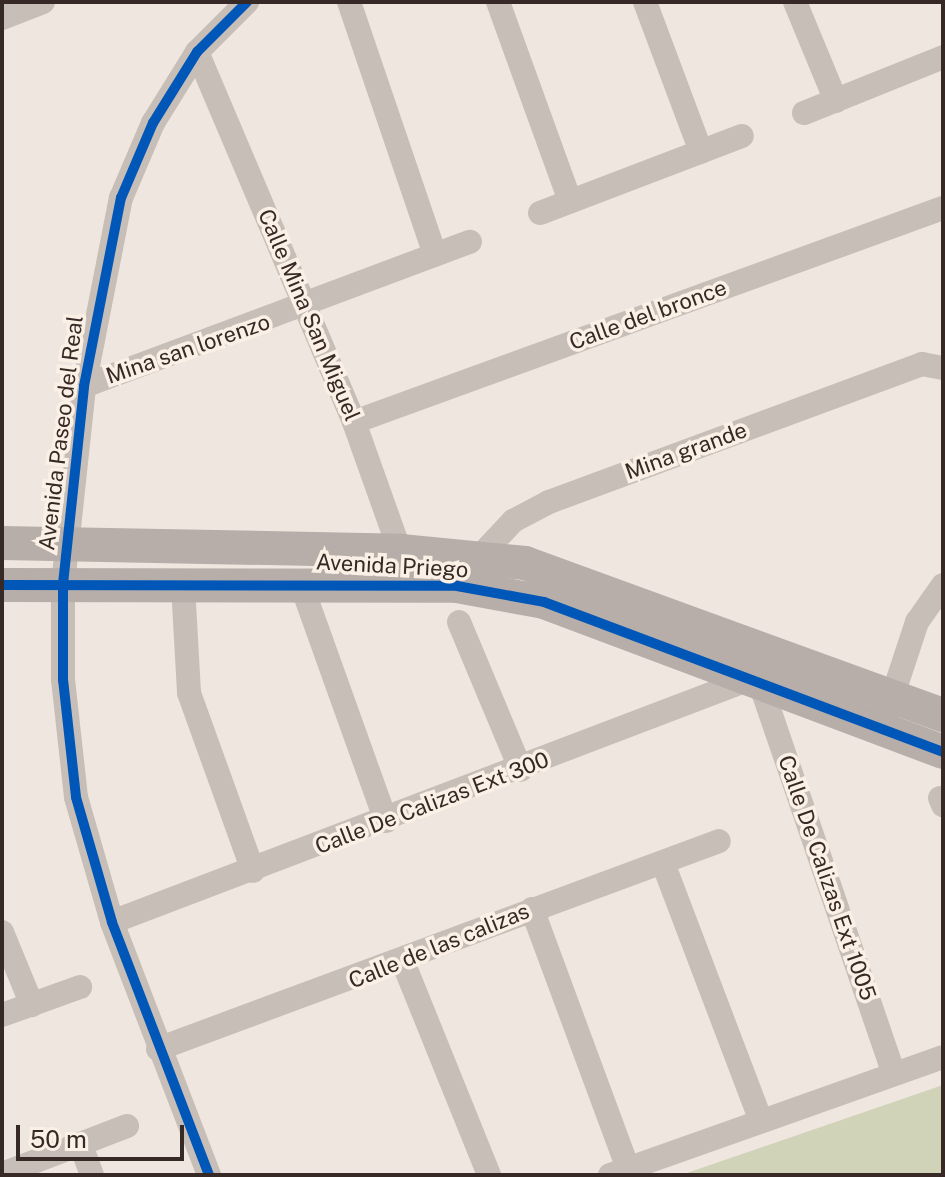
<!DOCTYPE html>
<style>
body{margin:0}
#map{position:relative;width:945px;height:1177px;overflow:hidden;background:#eee6df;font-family:"Public Sans",sans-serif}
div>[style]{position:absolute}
.green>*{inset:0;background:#d0d3b8}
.street>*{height:24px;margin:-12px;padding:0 12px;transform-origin:12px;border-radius:12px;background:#c7beb8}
.secondary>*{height:34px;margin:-17px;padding:0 17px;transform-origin:17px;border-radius:17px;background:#b7aea9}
.cycleway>*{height:10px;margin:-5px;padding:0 5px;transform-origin:5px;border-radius:5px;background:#0057b8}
span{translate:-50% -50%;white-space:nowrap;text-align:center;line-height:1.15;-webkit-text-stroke:7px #fbf0e6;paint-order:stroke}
.street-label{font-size:22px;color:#372a26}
.frame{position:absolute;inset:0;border:4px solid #372a26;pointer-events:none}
.scale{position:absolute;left:16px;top:1125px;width:168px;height:36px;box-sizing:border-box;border:4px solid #372a26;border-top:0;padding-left:10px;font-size:24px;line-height:28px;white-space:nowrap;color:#372a26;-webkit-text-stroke:6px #fbf0e6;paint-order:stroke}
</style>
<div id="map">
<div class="green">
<i style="clip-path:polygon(943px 1085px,943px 1175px,681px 1175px)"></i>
</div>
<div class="street">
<i style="left:349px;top:2px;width:267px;rotate:71.2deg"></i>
<i style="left:498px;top:2px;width:212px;rotate:70.1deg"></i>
<i style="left:645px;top:2px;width:160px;rotate:69.5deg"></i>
<i style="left:795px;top:2px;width:107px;rotate:67.5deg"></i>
<i style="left:2px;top:18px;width:44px;rotate:-21.3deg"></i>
<i style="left:197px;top:52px;width:402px;rotate:67deg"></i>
<i style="left:354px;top:422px;width:152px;rotate:70.4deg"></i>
<i style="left:804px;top:113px;width:150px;rotate:-21.9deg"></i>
<i style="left:540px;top:213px;width:216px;rotate:-20.9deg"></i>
<i style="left:84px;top:386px;width:412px;rotate:-20.5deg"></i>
<i style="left:354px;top:422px;width:627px;rotate:-19.97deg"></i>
<i style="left:470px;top:567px;width:63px;rotate:-46.9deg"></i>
<i style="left:513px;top:521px;width:41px;rotate:-27.8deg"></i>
<i style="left:549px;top:502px;width:398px;rotate:-20.3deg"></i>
<i style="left:922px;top:364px;width:21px;rotate:11deg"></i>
<i style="left:300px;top:581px;width:255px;rotate:70.3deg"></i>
<i style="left:183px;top:585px;width:108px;rotate:86.8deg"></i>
<i style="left:189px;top:693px;width:189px;rotate:70.2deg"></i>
<i style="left:459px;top:622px;width:160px;rotate:67.3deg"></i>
<i style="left:760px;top:683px;width:413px;rotate:71.1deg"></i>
<i style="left:888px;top:710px;width:93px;rotate:-71.8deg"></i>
<i style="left:917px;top:622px;width:45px;rotate:-54.9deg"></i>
<i style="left:940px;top:798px;width:8px;rotate:67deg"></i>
<i style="left:663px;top:863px;width:276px;rotate:69.2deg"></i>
<i style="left:532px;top:909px;width:276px;rotate:69.7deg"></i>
<i style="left:112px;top:922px;width:683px;rotate:-20.85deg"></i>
<i style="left:2px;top:932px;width:79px;rotate:67.7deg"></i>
<i style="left:403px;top:962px;width:230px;rotate:68deg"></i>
<i style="left:2px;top:1015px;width:83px;rotate:-19.7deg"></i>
<i style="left:158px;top:1049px;width:598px;rotate:-20.34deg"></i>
<i style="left:81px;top:1145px;width:32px;rotate:70deg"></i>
<i style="left:2px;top:1174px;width:134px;rotate:-21deg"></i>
<i style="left:209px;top:1175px;width:271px;rotate:-111deg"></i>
<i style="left:112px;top:922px;width:130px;rotate:-106.1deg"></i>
<i style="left:76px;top:797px;width:118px;rotate:-96.3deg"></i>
<i style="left:63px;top:680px;width:96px;rotate:-90deg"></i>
<i style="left:63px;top:584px;width:199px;rotate:-83.9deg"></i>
<i style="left:84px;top:386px;width:192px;rotate:-78.9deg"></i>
<i style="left:121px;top:198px;width:82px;rotate:-66.9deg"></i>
<i style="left:153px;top:123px;width:84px;rotate:-58.2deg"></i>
<i style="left:197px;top:52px;width:71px;rotate:-45deg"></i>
<i style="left:610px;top:1175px;width:353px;rotate:-19.5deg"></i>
</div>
<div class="secondary">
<i style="left:2px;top:543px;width:399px;rotate:1.1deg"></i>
<i style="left:401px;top:551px;width:125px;rotate:5.5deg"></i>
<i style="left:525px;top:563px;width:445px;rotate:20deg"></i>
<i style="left:2px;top:585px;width:455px;rotate:0.1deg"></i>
<i style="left:457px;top:586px;width:88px;rotate:10.4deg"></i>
<i style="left:544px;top:602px;width:426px;rotate:20.6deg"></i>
</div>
<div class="cycleway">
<i style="left:2px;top:585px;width:455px;rotate:0.1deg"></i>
<i style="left:457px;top:586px;width:88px;rotate:10.4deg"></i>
<i style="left:544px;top:602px;width:426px;rotate:20.6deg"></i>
<i style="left:209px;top:1175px;width:271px;rotate:-111deg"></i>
<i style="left:112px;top:922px;width:130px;rotate:-106.1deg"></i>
<i style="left:76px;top:797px;width:118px;rotate:-96.3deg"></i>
<i style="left:63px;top:680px;width:96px;rotate:-90deg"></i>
<i style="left:63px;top:584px;width:199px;rotate:-83.9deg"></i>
<i style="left:84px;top:386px;width:192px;rotate:-78.9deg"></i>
<i style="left:121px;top:198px;width:82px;rotate:-66.9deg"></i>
<i style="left:153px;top:123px;width:84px;rotate:-58.2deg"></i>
<i style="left:197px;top:52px;width:71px;rotate:-45deg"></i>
</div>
<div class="street-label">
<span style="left:309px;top:315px;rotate:67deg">Calle Mina San Miguel</span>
<span style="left:648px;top:315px;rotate:-20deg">Calle del bronce</span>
<span style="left:188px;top:349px;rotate:-19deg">Mina san lorenzo</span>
<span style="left:61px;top:433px;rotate:-83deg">Avenida Paseo del Real</span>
<span style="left:686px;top:451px;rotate:-20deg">Mina grande</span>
<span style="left:392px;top:566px;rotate:3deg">Avenida Priego</span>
<span style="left:432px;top:803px;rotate:-21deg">Calle De Calizas Ext 300</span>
<span style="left:827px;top:878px;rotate:71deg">Calle De Calizas Ext 1005</span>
<span style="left:439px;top:946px;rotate:-22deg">Calle de las calizas</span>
</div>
<div class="frame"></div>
<div class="scale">50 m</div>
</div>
